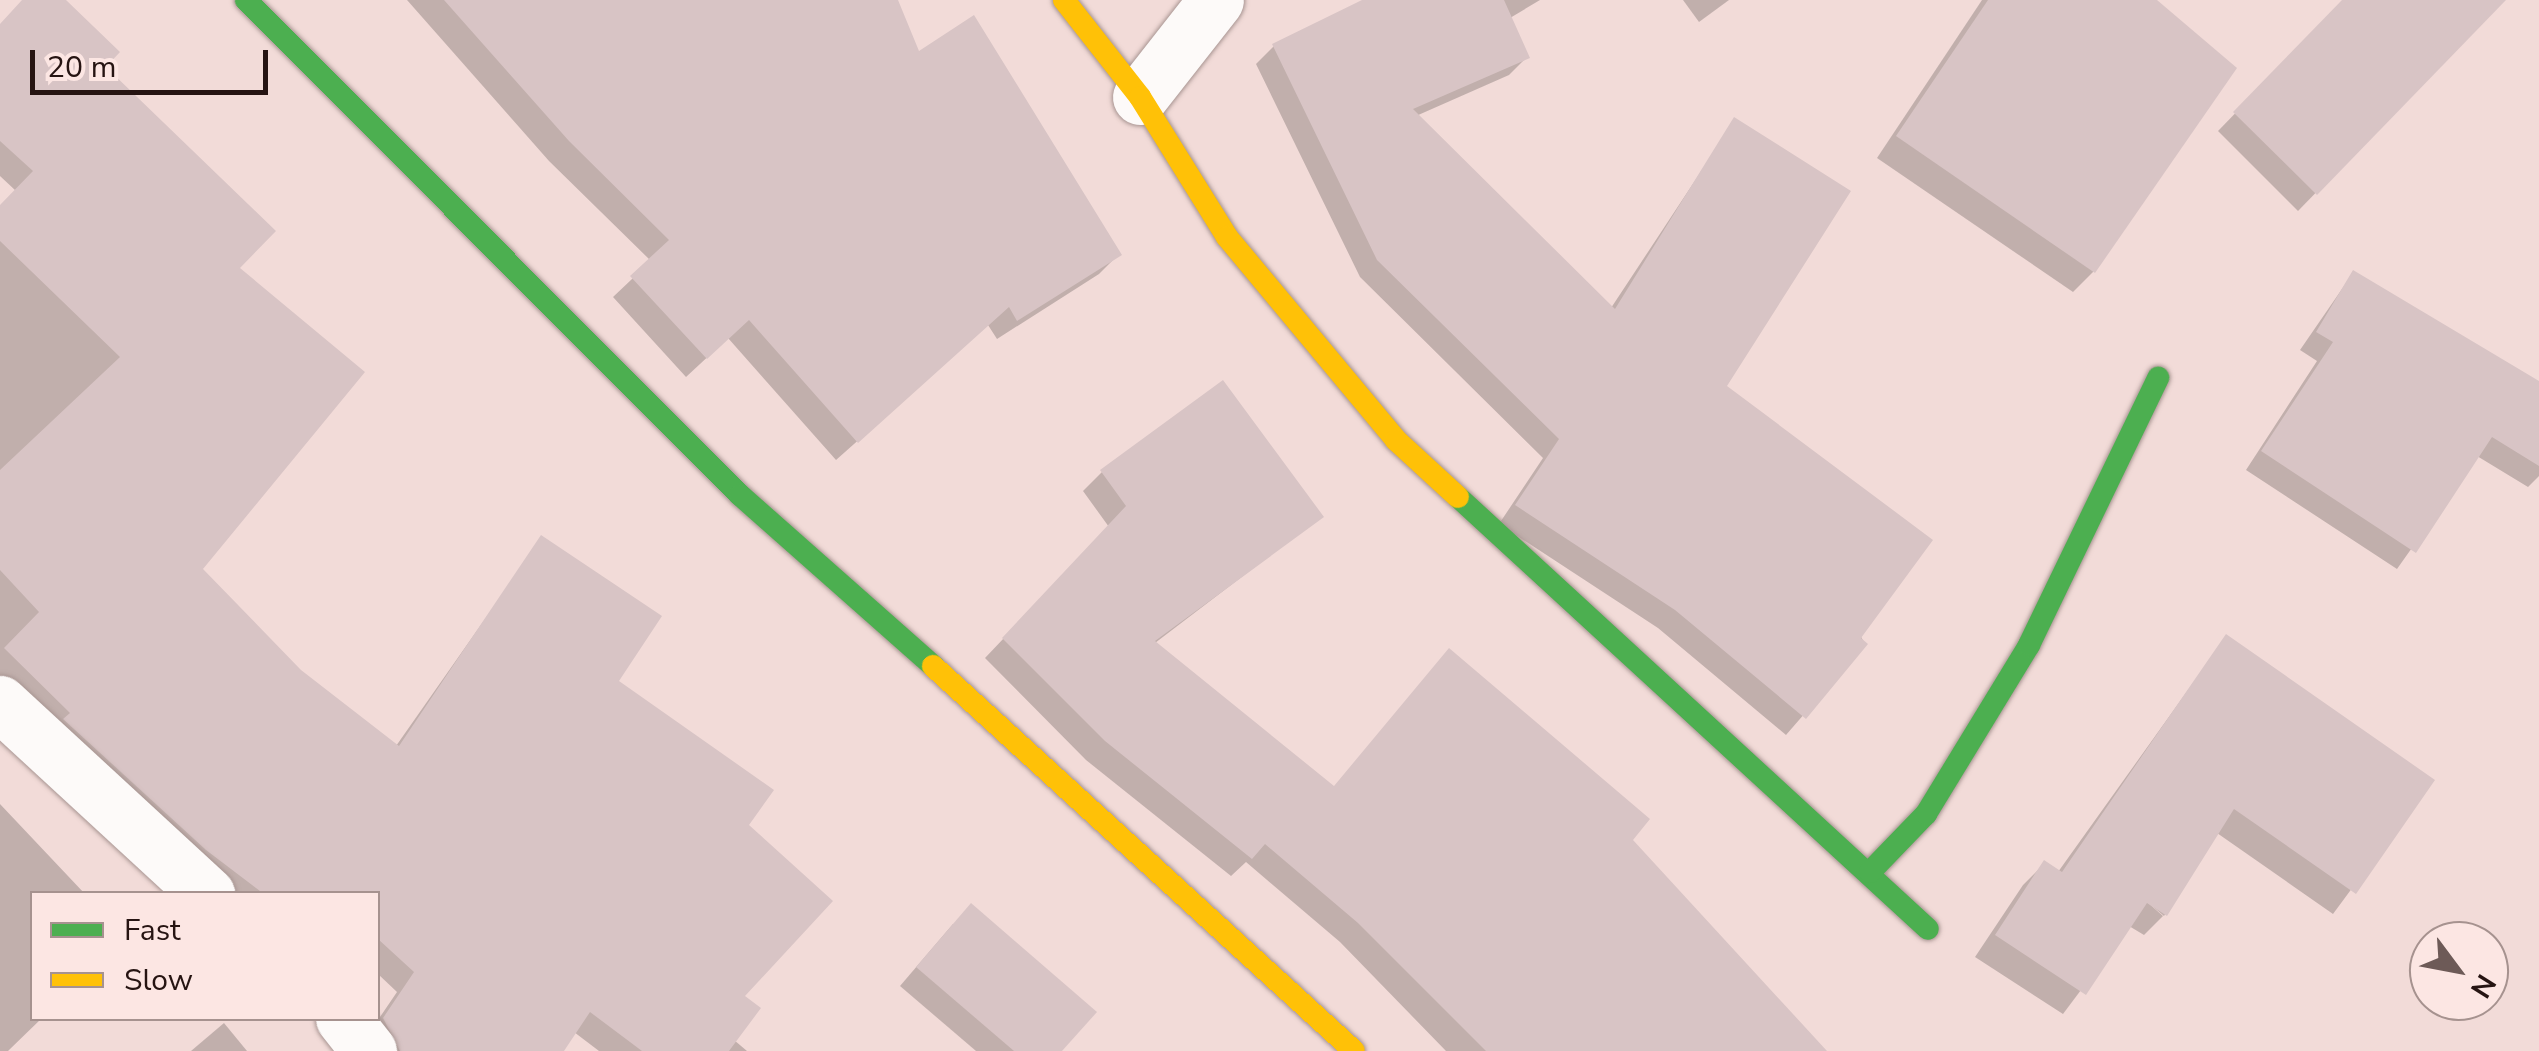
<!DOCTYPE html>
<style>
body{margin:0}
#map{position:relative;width:2539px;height:1051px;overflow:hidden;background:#f2dbd8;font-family:"Nunito Sans",sans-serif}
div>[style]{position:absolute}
.shadow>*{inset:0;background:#0003}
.building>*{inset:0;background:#d8c4c5}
.roads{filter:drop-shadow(0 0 2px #a89592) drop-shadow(0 0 2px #a89592)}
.street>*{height:55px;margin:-27.5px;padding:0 27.5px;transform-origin:27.5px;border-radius:27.5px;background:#fdfaf9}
.fast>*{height:22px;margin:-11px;padding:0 11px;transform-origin:11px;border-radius:11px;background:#4caf50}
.slow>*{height:22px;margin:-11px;padding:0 11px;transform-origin:11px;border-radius:11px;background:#ffc107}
span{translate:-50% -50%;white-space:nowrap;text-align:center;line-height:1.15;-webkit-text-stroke:8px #fce6e3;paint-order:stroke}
.legend{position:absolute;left:30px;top:891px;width:350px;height:130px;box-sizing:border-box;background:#fce6e3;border:2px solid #a6928f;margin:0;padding:12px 18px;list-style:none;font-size:30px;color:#261412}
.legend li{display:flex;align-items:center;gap:20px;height:50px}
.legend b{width:50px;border:2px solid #a6928f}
.north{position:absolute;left:2409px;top:921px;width:100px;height:100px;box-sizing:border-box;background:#fce6e3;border:2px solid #a6928f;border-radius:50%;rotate:122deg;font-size:28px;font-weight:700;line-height:40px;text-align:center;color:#261412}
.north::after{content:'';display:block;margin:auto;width:35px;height:45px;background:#6d5a57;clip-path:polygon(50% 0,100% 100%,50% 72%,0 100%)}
.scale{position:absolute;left:30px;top:50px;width:238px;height:45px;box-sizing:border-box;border:5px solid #261412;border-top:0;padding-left:12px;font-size:30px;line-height:35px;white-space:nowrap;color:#261412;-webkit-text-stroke:8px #fce6e3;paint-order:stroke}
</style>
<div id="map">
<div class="shadow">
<i style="clip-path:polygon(24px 0,62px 0,236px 269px,200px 569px,300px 672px,396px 746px,542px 538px,616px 681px,746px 825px,742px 996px,734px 1040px,747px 1051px,599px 1051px,574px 1032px,561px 1051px,371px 1051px,365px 1039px,397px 992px,378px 974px,378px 894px,221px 894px,0 680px,0 207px,16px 191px,0 176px,0 26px)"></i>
<i style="clip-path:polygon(407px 0,896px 0,917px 55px,1119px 254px,1099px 274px,997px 339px,988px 325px,836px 460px,728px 338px,686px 377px,613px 297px,651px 261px,549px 161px)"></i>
<i style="clip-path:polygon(1367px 0,1540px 0,1510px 18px,1527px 57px,1509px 75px,1416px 116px,1611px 308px,1735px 120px,1724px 386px,1865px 644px,1786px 735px,1658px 628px,1499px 524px,1543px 458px,1360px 277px,1256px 64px,1274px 46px)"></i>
<i style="clip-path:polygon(1683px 0,1729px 0,1699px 22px)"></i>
<i style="clip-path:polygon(2153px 0,2093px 272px,2073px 292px,1877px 158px,1982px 0)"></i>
<i style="clip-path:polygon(2345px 0,2503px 0,2298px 211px,2218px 131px)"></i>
<i style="clip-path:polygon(2353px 273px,2539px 384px,2539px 476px,2528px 487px,2477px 456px,2397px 569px,2246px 470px,2317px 361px,2300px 350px)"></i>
<i style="clip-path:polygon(1102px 472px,1320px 517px,1155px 643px,1332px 788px,1629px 840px,1823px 1051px,1446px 1051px,1340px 942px,1246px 862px,1231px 876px,1086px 760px,985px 658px,1109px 527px,1083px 491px)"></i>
<i style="clip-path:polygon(2226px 637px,2432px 780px,2333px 914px,2217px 833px,2164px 916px,2138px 894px,2163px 916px,2144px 935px,2129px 926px,2063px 1014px,1975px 957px,2023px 885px,2044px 864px,2058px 872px)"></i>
<i style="clip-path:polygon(0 804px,85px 894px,32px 894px,32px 1018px,42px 1018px,8px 1051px,0 1051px)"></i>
<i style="clip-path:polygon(953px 924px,1059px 1051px,976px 1051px,900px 986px)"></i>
<i style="clip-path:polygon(224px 1023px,247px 1051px,191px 1051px)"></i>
</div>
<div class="building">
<i style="clip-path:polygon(22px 0,66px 0,120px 52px,106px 67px,276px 231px,240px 268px,365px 372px,203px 569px,301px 670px,399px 746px,541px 535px,662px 616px,619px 681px,774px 790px,749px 825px,833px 901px,745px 996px,761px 1008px,729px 1051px,642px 1051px,590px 1012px,564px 1051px,400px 1051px,383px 1018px,414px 972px,378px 939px,378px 894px,264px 894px,206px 850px,63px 719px,70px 713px,4px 648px,39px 612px,0 570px,0 470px,120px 357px,0 241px,0 205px,33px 171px,0 141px,0 24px)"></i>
<i style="clip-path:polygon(444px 0,898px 0,919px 51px,974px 15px,1122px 255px,1017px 321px,1009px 307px,858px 443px,749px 320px,707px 359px,630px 276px,669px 240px,569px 141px)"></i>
<i style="clip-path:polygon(1362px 0,1504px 0,1530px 58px,1413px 109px,1615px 309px,1734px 117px,1851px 191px,1727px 386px,1933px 540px,1861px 638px,1868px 644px,1806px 719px,1675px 610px,1515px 505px,1559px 439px,1377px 260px,1272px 44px)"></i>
<i style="clip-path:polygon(1988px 0,2157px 0,2237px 68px,2095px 273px,1896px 136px)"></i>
<i style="clip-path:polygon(2342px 0,2506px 0,2317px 195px,2233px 112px)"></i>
<i style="clip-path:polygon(2353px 270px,2539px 381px,2539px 466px,2492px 437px,2416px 553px,2261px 451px,2333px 342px,2316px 332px)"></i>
<i style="clip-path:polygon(1223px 380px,1324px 517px,1155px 641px,1334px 786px,1449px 648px,1650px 819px,1633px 840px,1827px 1051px,1486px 1051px,1358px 923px,1265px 844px,1252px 859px,1105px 741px,1002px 638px,1126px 506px,1100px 470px)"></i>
<i style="clip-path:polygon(2226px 634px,2435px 780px,2356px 894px,2234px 809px,2167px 916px,2147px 903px,2086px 995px,1995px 935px,2044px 860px,2062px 872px)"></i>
<i style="clip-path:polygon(971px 903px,1097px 1012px,1062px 1051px,1014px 1051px,916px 967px)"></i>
</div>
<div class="roads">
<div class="street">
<i style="left:1140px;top:97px;width:123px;rotate:-51.9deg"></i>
<i style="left:0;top:703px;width:282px;rotate:42.7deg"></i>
<i style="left:343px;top:1018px;width:42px;rotate:51.8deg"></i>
</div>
<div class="fast">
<i style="left:246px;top:0;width:699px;rotate:45.06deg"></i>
<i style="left:740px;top:495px;width:258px;rotate:41.5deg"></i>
<i style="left:1458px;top:497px;width:638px;rotate:42.59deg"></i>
<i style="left:1870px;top:872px;width:81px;rotate:-46deg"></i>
<i style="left:1926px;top:814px;width:198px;rotate:-58.6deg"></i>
<i style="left:2029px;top:645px;width:297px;rotate:-64.2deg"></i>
</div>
<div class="slow">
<i style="left:1064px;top:0;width:123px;rotate:51.9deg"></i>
<i style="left:1140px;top:97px;width:165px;rotate:58.1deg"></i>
<i style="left:1227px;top:237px;width:264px;rotate:50.2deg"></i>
<i style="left:1396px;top:440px;width:84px;rotate:42.6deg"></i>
<i style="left:933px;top:666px;width:570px;rotate:42.44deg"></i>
</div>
</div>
<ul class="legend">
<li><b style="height:12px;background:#4caf50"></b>Fast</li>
<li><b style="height:12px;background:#ffc107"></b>Slow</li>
</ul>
<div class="north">N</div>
<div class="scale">20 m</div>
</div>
